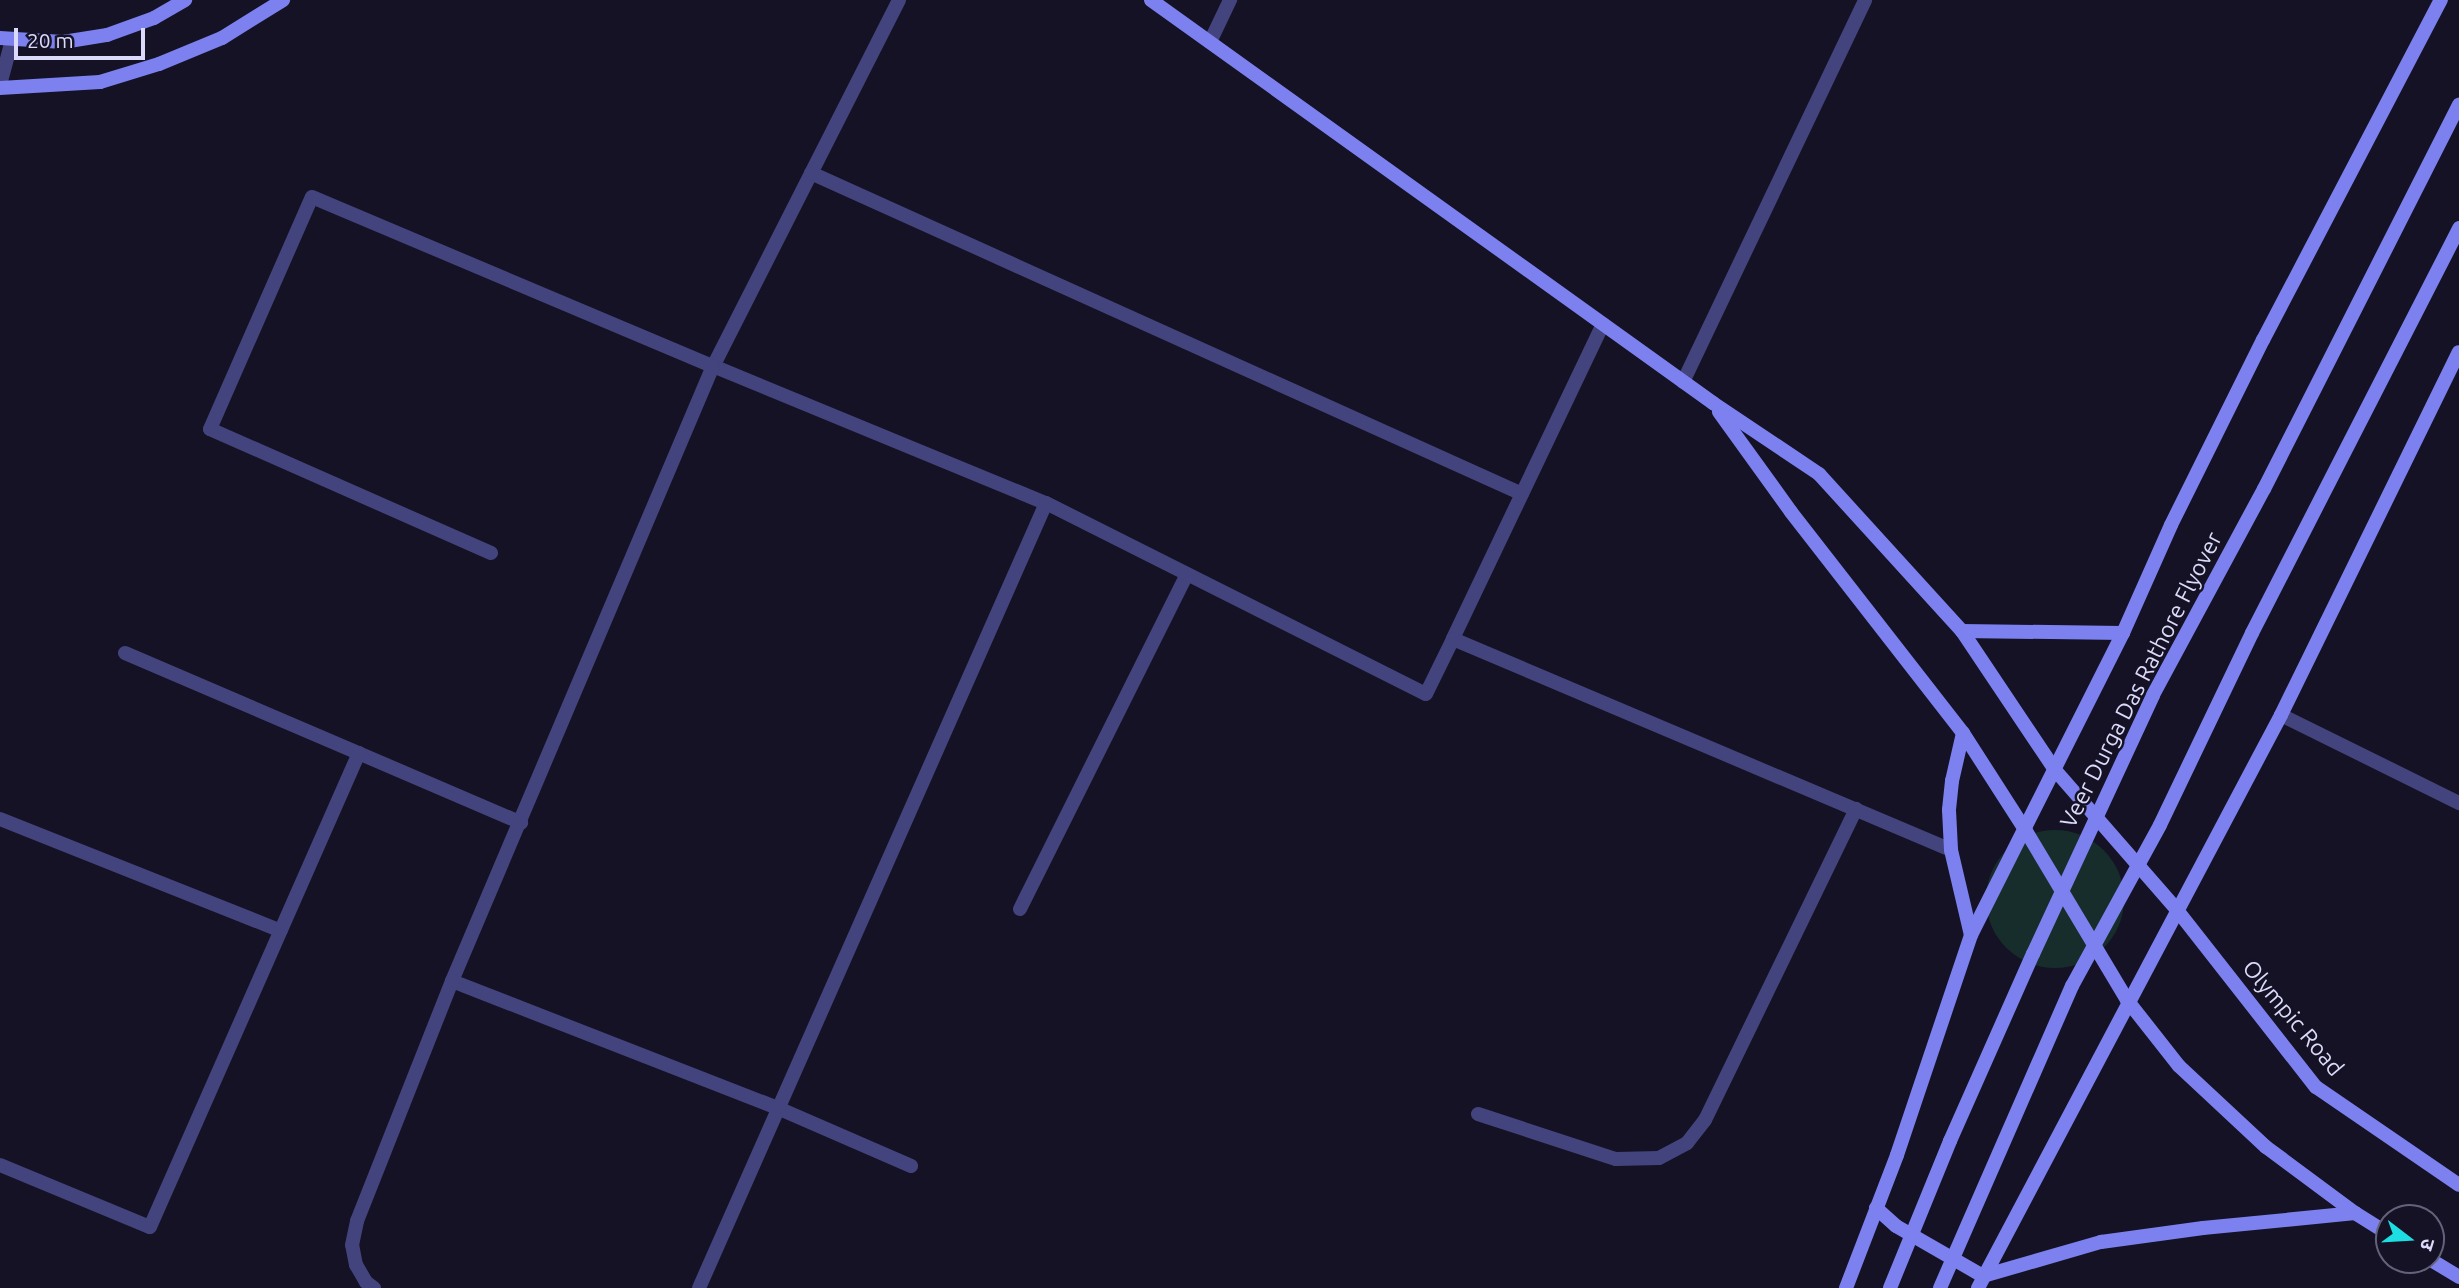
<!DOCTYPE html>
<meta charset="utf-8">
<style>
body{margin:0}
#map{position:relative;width:2459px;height:1288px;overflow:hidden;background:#141224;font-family:Ubuntu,"Noto Sans Devanagari",sans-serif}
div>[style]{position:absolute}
.green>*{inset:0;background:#162d2b}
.round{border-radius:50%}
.street>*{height:14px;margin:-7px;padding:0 7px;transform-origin:7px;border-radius:7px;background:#43447e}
.secondary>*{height:14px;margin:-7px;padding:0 7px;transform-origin:7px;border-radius:7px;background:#7c81ef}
span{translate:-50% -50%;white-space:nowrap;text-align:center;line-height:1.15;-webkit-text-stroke:5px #141224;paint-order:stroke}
.street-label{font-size:23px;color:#dbdafa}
.north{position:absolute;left:2375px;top:1204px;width:70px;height:70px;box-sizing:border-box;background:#141224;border:2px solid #64627a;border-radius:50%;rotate:107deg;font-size:19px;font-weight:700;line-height:28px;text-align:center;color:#dbdafa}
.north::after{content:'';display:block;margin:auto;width:24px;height:32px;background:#1ddee3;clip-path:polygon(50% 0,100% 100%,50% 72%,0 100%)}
.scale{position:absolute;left:14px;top:28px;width:131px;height:32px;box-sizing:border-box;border:4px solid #dbdafa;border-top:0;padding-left:9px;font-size:21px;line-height:24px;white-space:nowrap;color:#dbdafa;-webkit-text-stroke:5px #141224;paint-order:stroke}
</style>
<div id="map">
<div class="green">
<i class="round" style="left:1986px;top:830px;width:138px;height:138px"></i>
</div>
<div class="street">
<i style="left:899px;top:0;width:411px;rotate:116.9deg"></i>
<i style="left:713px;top:366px;width:360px;rotate:22.4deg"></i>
<i style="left:1210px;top:42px;width:47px;rotate:-64.5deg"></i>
<i style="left:0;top:85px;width:47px;rotate:-75.1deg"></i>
<i style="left:811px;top:173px;width:780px;rotate:24.3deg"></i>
<i style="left:1603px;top:324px;width:349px;rotate:115.5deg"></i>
<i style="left:1453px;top:639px;width:541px;rotate:22.96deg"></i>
<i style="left:1683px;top:382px;width:423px;rotate:-64.5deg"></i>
<i style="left:491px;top:553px;width:307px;rotate:-156.2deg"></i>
<i style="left:210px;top:429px;width:253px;rotate:-66.3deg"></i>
<i style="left:312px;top:197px;width:435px;rotate:22.9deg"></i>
<i style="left:713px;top:366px;width:668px;rotate:113deg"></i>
<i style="left:452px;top:981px;width:352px;rotate:21.3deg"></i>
<i style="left:780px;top:1109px;width:143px;rotate:23.5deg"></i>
<i style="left:125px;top:653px;width:431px;rotate:23.2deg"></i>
<i style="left:2281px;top:715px;width:199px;rotate:26.3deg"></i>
<i style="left:0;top:819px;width:302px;rotate:21.7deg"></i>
<i style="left:1020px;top:909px;width:374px;rotate:-63.5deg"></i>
<i style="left:1478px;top:1114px;width:145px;rotate:18.1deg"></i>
<i style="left:1616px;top:1159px;width:43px;rotate:-1.3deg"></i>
<i style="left:1659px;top:1158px;width:32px;rotate:-28deg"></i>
<i style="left:1687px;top:1143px;width:29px;rotate:-52deg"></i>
<i style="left:1705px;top:1120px;width:346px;rotate:-64.1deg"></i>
<i style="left:0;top:1165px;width:162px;rotate:22.5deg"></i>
<i style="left:150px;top:1227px;width:518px;rotate:-66.21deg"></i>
<i style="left:374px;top:1288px;width:10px;rotate:-143deg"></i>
<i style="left:366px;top:1282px;width:20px;rotate:-120deg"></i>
<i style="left:356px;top:1265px;width:20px;rotate:-101deg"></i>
<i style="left:352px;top:1245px;width:25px;rotate:-78deg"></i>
<i style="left:357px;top:1221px;width:258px;rotate:-68.4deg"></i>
<i style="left:699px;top:1288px;width:858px;rotate:-66.15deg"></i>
<i style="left:1046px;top:503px;width:425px;rotate:26.7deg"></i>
<i style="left:1426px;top:694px;width:61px;rotate:-63.9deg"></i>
</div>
<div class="secondary">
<i style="left:1151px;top:0;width:692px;rotate:35.64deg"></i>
<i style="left:1713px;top:403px;width:128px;rotate:33.8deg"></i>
<i style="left:1819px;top:474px;width:212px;rotate:47.7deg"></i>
<i style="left:1962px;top:631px;width:167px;rotate:56.2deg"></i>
<i style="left:2055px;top:770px;width:186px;rotate:48.9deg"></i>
<i style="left:2177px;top:910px;width:225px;rotate:51.9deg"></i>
<i style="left:2316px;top:1087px;width:173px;rotate:34.4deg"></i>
<i style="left:0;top:38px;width:63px;rotate:3.6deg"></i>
<i style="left:63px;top:42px;width:45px;rotate:-9deg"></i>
<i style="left:107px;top:35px;width:50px;rotate:-19.9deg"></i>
<i style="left:154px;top:18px;width:36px;rotate:-30deg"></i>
<i style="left:0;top:88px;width:100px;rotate:-3.4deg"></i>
<i style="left:100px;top:82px;width:62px;rotate:-17deg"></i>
<i style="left:159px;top:64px;width:68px;rotate:-22.4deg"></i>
<i style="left:222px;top:38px;width:72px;rotate:-31.9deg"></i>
<i style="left:1719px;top:412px;width:123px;rotate:54.2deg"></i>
<i style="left:1791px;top:512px;width:280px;rotate:52.1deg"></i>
<i style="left:1963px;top:733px;width:117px;rotate:57.3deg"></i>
<i style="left:2026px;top:831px;width:197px;rotate:59.1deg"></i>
<i style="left:2127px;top:1000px;width:84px;rotate:51.8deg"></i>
<i style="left:2179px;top:1066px;width:119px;rotate:43deg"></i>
<i style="left:2266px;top:1147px;width:111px;rotate:36.6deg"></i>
<i style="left:2355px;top:1213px;width:40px;rotate:32deg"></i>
<i style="left:1962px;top:631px;width:161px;rotate:0.7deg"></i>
<i style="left:1963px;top:733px;width:49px;rotate:102.9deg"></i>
<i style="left:1952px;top:781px;width:29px;rotate:96deg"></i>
<i style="left:1949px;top:810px;width:40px;rotate:87.1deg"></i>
<i style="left:1951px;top:850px;width:87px;rotate:76.8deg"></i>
<i style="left:1876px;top:1208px;width:27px;rotate:42deg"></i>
<i style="left:1896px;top:1226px;width:100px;rotate:29.9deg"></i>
<i style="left:1983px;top:1276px;width:123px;rotate:-16.1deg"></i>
<i style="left:2101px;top:1242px;width:103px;rotate:-7.8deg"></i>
<i style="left:2203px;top:1228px;width:153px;rotate:-5.6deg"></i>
<i style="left:2431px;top:1260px;width:33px;rotate:31deg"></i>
<i style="left:1846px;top:1288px;width:142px;rotate:-69deg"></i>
<i style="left:1897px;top:1155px;width:232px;rotate:-71.4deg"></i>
<i style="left:1971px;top:935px;width:338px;rotate:-63.3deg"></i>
<i style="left:2123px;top:633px;width:118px;rotate:-66deg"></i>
<i style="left:2171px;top:525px;width:207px;rotate:-63.6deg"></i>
<i style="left:2263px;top:340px;width:384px;rotate:-62.4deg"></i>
<i style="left:1890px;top:1288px;width:159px;rotate:-67.8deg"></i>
<i style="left:1950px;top:1141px;width:205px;rotate:-66.1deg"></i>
<i style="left:2033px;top:954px;width:285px;rotate:-65.1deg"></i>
<i style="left:2153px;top:695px;width:234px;rotate:-61.7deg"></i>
<i style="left:2264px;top:489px;width:431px;rotate:-63.1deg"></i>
<i style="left:1940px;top:1288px;width:330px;rotate:-66.4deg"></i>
<i style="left:2072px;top:986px;width:183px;rotate:-61.3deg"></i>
<i style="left:2160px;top:825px;width:213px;rotate:-64.4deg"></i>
<i style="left:2252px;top:633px;width:455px;rotate:-62.9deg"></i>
<i style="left:1978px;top:1288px;width:648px;rotate:-62.13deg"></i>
<i style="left:2281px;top:715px;width:404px;rotate:-63.9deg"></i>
</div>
<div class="street-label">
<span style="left:2141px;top:680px;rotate:-63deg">Veer Durga Das Rathore Flyover</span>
<span style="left:2293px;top:1018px;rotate:50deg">Olympic Road</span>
</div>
<div class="north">उ</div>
<div class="scale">20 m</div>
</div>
